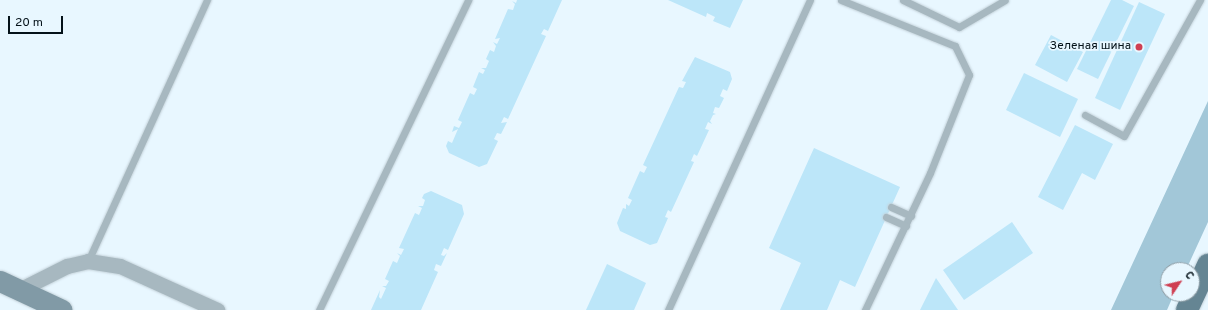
<!DOCTYPE html>
<meta charset="utf-8">
<style>
body{margin:0}
#map{position:relative;width:1208px;height:310px;overflow:hidden;background:#e8f7ff;font-family:Overpass,sans-serif}
div>[style]{position:absolute}
.green>*{inset:0;background:#a2c7d8}
.building>*{inset:0;background:#bce6f9}
.roads{filter:drop-shadow(0 0 1px #c4d2da) drop-shadow(0 0 1px #c4d2da)}
.service>*{height:7px;margin:-3.5px;padding:0 3.5px;transform-origin:3.5px;border-radius:3.5px;background:#a7b8c0}
.minor>*{height:15px;margin:-7.5px;padding:0 7.5px;transform-origin:7.5px;border-radius:7.5px;background:#a7b8c0}
.secondary>*{height:21px;margin:-10.5px;padding:0 10.5px;transform-origin:10.5px;border-radius:10.5px;background:#819aa6}
.primary>*{height:22px;margin:-11px;padding:0 11px;transform-origin:11px;border-radius:11px;background:#658593}
.dots>*{width:11px;height:11px;translate:-50% -50%;box-sizing:border-box;border:2px solid #e8f7ff;border-radius:50%}
span{translate:-50% -50%;white-space:nowrap;text-align:center;line-height:1.15;-webkit-text-stroke:3.5px #e8f7ff;paint-order:stroke}
.poi-label{font-size:12px;color:#041219}
.right{translate:-100% -50%;text-align:right}
.north{position:absolute;left:1160px;top:262px;width:40px;height:40px;box-sizing:border-box;background:#e8f7ff;border:1px solid #8d9ba3;border-radius:50%;rotate:55deg;font-size:11px;font-weight:700;line-height:16px;text-align:center;color:#041219}
.north::after{content:'';display:block;margin:auto;width:14px;height:18px;background:#cf3f52;clip-path:polygon(50% 0,100% 100%,50% 72%,0 100%)}
.scale{position:absolute;left:8px;top:16px;width:55px;height:18px;box-sizing:border-box;border:2px solid #041219;border-top:0;padding-left:5px;font-size:12px;line-height:14px;white-space:nowrap;color:#041219;-webkit-text-stroke:3px #e8f7ff;paint-order:stroke}
</style>
<div id="map">
<div class="green">
<i style="clip-path:polygon(1208px 101px,1208px 222px,1186px 270px,1168px 270px,1168px 294px,1174px 294px,1167px 310px,1111px 310px)"></i>
</div>
<div class="building">
<i style="clip-path:polygon(517px 0,562px 0,548px 31px,544px 29px,541px 34px,546px 36px,508px 119px,504px 117px,501px 123px,507px 122px,501px 134px,497px 133px,494px 139px,498px 141px,487px 164px,479px 167px,449px 153px,446px 146px,448px 141px,452px 143px,458px 129px,452px 132px,454px 126px,459px 128px,462px 122px,458px 120px,470px 93px,474px 95px,477px 89px,473px 87px,479px 72px,483px 74px,485px 70px,481px 68px,486px 68px,489px 61px,486px 59px,490px 50px,494px 52px,496px 46px,493px 42px,497px 44px,500px 38px,495px 39px,508px 9px,513px 10px,515px 4px,512px 1px,516px 3px)"></i>
<i style="clip-path:polygon(668px 0,743px 0,730px 28px,713px 21px,715px 17px,707px 13px,706px 17px)"></i>
<i style="clip-path:polygon(1111px 0,1122px 0,1134px 6px,1098px 79px,1077px 69px)"></i>
<i style="clip-path:polygon(1139px 2px,1165px 14px,1120px 110px,1095px 98px)"></i>
<i style="clip-path:polygon(1051px 35px,1083px 52px,1067px 82px,1035px 65px)"></i>
<i style="clip-path:polygon(695px 57px,730px 72px,732px 79px,727px 91px,723px 89px,720px 96px,724px 98px,719px 108px,715px 107px,713px 113px,716px 114px,713px 115px,710px 121px,712px 124px,708px 122px,705px 129px,709px 130px,697px 156px,694px 154px,691px 161px,694px 162px,671px 212px,668px 210px,665px 217px,668px 218px,657px 243px,650px 245px,620px 231px,617px 223px,623px 208px,626px 209px,626px 204px,629px 206px,632px 200px,628px 198px,640px 171px,644px 173px,647px 167px,643px 165px,679px 87px,683px 88px,686px 82px,682px 81px)"></i>
<i style="clip-path:polygon(1024px 73px,1078px 99px,1060px 137px,1006px 110px)"></i>
<i style="clip-path:polygon(1075px 125px,1113px 144px,1095px 180px,1082px 173px,1063px 210px,1038px 197px)"></i>
<i style="clip-path:polygon(814px 148px,900px 187px,855px 287px,840px 280px,827px 310px,780px 310px,801px 263px,769px 248px)"></i>
<i style="clip-path:polygon(431px 191px,462px 205px,464px 214px,448px 250px,444px 248px,441px 255px,444px 256px,447px 253px,441px 266px,436px 264px,434px 270px,438px 272px,421px 310px,371px 310px,380px 290px,379px 297px,381px 299px,386px 288px,382px 286px,386px 286px,389px 281px,385px 279px,393px 261px,397px 263px,400px 256px,397px 253px,401px 255px,404px 249px,399px 248px,415px 213px,419px 215px,422px 208px,418px 206px,423px 206px,425px 200px,422px 198px,424px 194px)"></i>
<i style="clip-path:polygon(1012px 222px,1033px 253px,964px 300px,943px 270px)"></i>
<i style="clip-path:polygon(607px 264px,646px 283px,634px 310px,586px 310px)"></i>
<i style="clip-path:polygon(936px 278px,958px 310px,920px 310px)"></i>
</div>
<div class="roads">
<div class="service">
<i style="left:841px;top:0;width:123px;rotate:22deg"></i>
<i style="left:955px;top:46px;width:32px;rotate:64deg"></i>
<i style="left:969px;top:75px;width:105px;rotate:111.7deg"></i>
<i style="left:930px;top:173px;width:152px;rotate:115.4deg"></i>
<i style="left:903px;top:0;width:62px;rotate:25.7deg"></i>
<i style="left:959px;top:27px;width:53px;rotate:-30.4deg"></i>
<i style="left:1085px;top:115px;width:44px;rotate:28.3deg"></i>
<i style="left:1124px;top:136px;width:156px;rotate:-60.8deg"></i>
<i style="left:891px;top:207px;width:22px;rotate:24deg"></i>
<i style="left:886px;top:217px;width:22px;rotate:24deg"></i>
<i style="left:88px;top:261px;width:287px;rotate:-65.5deg"></i>
<i style="left:319px;top:310px;width:344px;rotate:-64.3deg"></i>
<i style="left:668px;top:310px;width:341px;rotate:-65.4deg"></i>
</div>
<div class="minor">
<i style="left:19px;top:290px;width:54px;rotate:-26.6deg"></i>
<i style="left:67px;top:266px;width:22px;rotate:-13deg"></i>
<i style="left:88px;top:261px;width:32px;rotate:9deg"></i>
<i style="left:120px;top:266px;width:107px;rotate:24.4deg"></i>
</div>
<div class="secondary">
<i style="left:0;top:281px;width:68px;rotate:25.1deg"></i>
</div>
<div class="primary">
<i style="left:1187px;top:310px;width:50px;rotate:-65deg"></i>
</div>
</div>
<div class="dots">
<i style="left:1139px;top:47px;background:#cf3f52"></i>
</div>
<div class="poi-label">
<span class="right" style="left:1131px;top:47px">Зеленая шина</span>
</div>
<div class="north">С</div>
<div class="scale">20 m</div>
</div>
